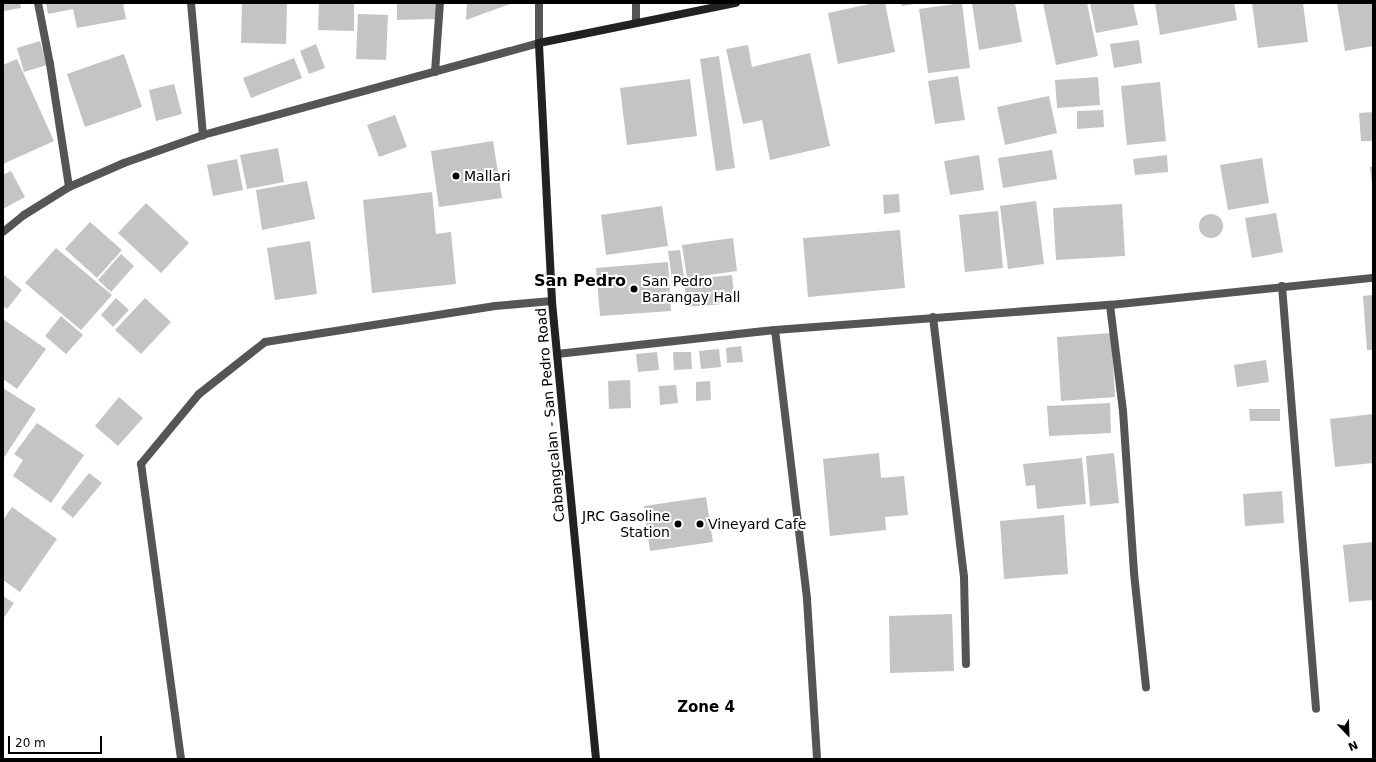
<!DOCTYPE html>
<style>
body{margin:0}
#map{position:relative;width:1376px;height:762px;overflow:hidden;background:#fff;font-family:"DejaVu Sans",sans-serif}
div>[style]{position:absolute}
.building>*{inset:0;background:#c4c4c4}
.round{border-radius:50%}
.lane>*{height:8px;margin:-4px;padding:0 4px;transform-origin:4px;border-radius:4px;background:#555}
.street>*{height:8px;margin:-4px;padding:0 4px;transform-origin:4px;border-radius:4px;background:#555}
.secondary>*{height:8px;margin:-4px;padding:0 4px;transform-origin:4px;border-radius:4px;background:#222}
.dots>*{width:11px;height:11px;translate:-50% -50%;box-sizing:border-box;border:2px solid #fff;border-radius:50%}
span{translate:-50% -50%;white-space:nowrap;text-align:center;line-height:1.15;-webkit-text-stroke:4px #fff;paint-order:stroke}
.poi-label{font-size:14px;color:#000}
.left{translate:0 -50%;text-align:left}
.right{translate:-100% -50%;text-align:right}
.street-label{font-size:14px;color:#000}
.neighbourhood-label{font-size:15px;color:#000;font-weight:700}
.quarter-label{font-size:16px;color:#000;font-weight:700}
.frame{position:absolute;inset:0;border:4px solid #000;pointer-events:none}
.north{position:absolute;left:1328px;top:714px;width:40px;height:40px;-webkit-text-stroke:3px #fff;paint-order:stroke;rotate:157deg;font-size:11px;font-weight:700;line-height:16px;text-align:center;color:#000}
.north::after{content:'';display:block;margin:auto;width:14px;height:18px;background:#000;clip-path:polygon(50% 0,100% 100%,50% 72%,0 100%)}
.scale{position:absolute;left:8px;top:736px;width:94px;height:18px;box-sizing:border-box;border:2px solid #000;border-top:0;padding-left:5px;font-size:12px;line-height:14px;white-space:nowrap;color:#000;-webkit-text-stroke:3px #fff;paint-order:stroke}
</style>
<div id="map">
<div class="building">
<i style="clip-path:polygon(3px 3px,20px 3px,21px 8px,3px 11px)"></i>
<i style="clip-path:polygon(46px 3px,123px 3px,126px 19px,77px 28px,73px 9px,48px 14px)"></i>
<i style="clip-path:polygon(242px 3px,287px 3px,286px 44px,241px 43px)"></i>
<i style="clip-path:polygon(319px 3px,354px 3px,354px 31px,318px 30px)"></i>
<i style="clip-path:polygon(397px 3px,437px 3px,437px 19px,397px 20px)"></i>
<i style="clip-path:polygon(467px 3px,513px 3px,466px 20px)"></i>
<i style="clip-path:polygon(874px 3px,885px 3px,895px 52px,838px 64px,828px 13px)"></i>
<i style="clip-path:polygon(901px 3px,914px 3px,914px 4px,902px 6px)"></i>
<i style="clip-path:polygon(962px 3px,970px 68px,928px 73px,919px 9px)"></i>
<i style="clip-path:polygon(972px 3px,1015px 3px,1022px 42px,979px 50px)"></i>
<i style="clip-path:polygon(1043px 3px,1087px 3px,1098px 56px,1056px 65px)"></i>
<i style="clip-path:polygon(1090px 3px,1133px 3px,1138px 25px,1096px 33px)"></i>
<i style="clip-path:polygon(1155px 3px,1234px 3px,1237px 20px,1160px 35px)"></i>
<i style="clip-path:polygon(1252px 3px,1303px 3px,1308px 42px,1258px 48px)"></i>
<i style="clip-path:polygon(1337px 3px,1373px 3px,1373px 46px,1345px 51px)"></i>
<i style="clip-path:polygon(358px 14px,388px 15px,386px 60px,356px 59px)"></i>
<i style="clip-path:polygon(1139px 40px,1142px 63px,1114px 68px,1110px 44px)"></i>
<i style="clip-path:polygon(40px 41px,47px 65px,24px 72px,17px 48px)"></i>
<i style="clip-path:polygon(316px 44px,325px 68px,309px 74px,300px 51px)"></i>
<i style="clip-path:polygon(748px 45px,752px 67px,810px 53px,830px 146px,770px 160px,762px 120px,743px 124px,726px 49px)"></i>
<i style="clip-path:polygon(124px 54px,142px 107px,85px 127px,67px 74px)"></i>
<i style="clip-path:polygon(719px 56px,735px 168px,716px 171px,700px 59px)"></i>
<i style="clip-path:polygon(294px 58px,302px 78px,251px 98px,243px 78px)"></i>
<i style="clip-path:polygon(17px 59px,54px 141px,3px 164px,3px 65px)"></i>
<i style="clip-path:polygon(958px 76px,965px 120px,935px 124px,928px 81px)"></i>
<i style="clip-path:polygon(1098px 77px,1100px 105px,1057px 108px,1055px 80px)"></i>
<i style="clip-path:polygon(690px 79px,697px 136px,627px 145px,620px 88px)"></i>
<i style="clip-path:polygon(1160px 82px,1166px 141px,1127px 145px,1121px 86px)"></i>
<i style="clip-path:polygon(174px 84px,182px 114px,156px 121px,149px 90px)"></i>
<i style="clip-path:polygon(1049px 96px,1057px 133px,1005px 145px,997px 107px)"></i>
<i style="clip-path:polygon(1103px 110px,1104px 127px,1077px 129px,1077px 111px)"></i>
<i style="clip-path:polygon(1373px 112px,1373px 141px,1361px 141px,1359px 113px)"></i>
<i style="clip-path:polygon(395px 115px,407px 147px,379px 157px,367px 125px)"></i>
<i style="clip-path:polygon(493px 141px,502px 198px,439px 207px,431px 151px)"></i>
<i style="clip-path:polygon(278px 148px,284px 182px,247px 189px,240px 155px)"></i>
<i style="clip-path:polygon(1052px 150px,1057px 179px,1003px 188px,998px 158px)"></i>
<i style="clip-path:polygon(979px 155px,984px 190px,950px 195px,944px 161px)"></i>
<i style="clip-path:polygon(1167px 155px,1168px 172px,1135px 175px,1133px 159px)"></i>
<i style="clip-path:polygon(1262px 158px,1269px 203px,1228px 210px,1220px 165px)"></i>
<i style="clip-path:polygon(237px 159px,243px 190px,213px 196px,207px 165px)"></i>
<i style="clip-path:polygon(1373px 166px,1373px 184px,1372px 184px,1370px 167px)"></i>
<i style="clip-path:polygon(11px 171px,25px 197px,3px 209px,3px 175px)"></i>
<i style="clip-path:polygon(307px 181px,315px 219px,262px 230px,256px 190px)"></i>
<i style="clip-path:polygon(432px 192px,436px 234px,451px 232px,456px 284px,372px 293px,363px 200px)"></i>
<i style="clip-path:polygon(899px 194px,900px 212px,884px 214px,883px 195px)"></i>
<i style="clip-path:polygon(1036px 201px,1044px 264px,1008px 269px,1000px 206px)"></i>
<i style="clip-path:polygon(146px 203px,189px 243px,161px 273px,118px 233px)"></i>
<i style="clip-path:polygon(1122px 204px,1125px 256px,1056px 260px,1053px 208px)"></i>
<i style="clip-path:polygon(662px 206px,668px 246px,606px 255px,601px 215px)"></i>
<i style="clip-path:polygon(998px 211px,1003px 268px,965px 272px,959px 215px)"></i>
<i style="clip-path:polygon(1276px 213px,1283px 252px,1252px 258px,1245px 218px)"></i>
<i class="round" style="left:1199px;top:214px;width:24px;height:24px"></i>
<i style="clip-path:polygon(90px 222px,122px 250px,97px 278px,65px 249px)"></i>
<i style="clip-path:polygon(900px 230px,905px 288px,808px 297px,803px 238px)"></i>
<i style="clip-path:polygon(733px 238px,737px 271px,687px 278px,682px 245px)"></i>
<i style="clip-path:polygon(310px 241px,317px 294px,275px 300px,267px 248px)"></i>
<i style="clip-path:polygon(56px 248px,112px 295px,81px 330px,25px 283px)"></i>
<i style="clip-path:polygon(680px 250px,684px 277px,672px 279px,668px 251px)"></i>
<i style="clip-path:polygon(121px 254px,134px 266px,111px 292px,98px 280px)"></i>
<i style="clip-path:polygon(668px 262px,671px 311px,600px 316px,596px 268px)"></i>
<i style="clip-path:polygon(3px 274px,22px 290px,7px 309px,3px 306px)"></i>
<i style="clip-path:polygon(732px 275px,735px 303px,687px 307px,684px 280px)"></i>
<i style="clip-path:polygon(1373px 295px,1373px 350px,1367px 350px,1363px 296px)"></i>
<i style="clip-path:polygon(116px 298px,129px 310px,113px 327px,101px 315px)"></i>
<i style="clip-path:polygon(145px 298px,171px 322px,141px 354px,115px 330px)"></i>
<i style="clip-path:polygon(61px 316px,83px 335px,66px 354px,45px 336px)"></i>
<i style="clip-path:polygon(3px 319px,46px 349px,17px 389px,3px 379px)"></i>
<i style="clip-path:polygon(1111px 333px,1115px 397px,1061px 401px,1057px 337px)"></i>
<i style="clip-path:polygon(741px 346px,743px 362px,727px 363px,726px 348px)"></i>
<i style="clip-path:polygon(719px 349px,721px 367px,701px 369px,699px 351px)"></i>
<i style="clip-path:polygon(657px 352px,659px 370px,638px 372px,636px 354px)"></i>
<i style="clip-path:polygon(673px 352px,691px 352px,692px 369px,674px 370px)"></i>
<i style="clip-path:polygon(1266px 360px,1269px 382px,1237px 387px,1234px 365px)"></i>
<i style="clip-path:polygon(630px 380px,631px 408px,609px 409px,608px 381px)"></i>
<i style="clip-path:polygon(710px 381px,711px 400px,696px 401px,696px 382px)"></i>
<i style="clip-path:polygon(676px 385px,678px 403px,660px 405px,659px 386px)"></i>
<i style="clip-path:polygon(3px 388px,36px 409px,3px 459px)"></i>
<i style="clip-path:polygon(119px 397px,143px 418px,118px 446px,95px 426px)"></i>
<i style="clip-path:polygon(1110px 403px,1111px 433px,1049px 436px,1047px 406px)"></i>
<i style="clip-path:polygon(1249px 409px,1280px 409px,1280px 421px,1250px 421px)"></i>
<i style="clip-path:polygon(1373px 414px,1373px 463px,1335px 467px,1330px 419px)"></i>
<i style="clip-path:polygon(37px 423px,84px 455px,51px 503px,13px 476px,23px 460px,14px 454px)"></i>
<i style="clip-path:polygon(879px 453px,881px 478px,904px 476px,908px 515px,885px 517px,886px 530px,830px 536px,823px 459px)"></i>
<i style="clip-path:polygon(1114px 453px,1119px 503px,1090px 506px,1086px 456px)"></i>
<i style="clip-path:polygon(1082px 458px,1086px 504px,1037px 509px,1035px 485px,1026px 486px,1023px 464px)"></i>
<i style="clip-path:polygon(89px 473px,102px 483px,73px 518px,61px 508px)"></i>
<i style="clip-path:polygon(1282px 491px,1284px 523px,1245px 526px,1243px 494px)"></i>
<i style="clip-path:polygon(706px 497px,713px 542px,650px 551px,644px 506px)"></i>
<i style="clip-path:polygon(12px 507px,57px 539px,20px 592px,3px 580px,3px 520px)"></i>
<i style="clip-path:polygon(1064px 515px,1068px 574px,1004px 579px,1000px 521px)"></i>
<i style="clip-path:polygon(1373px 542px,1373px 600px,1349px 602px,1343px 545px)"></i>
<i style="clip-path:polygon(3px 596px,14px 603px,3px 619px)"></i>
<i style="clip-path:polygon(952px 614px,954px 671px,890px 673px,889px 616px)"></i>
</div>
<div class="lane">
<i style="left:636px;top:3px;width:20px;rotate:90deg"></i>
</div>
<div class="street">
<i style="left:38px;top:3px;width:62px;rotate:78.9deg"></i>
<i style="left:50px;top:64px;width:124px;rotate:81.2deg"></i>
<i style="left:191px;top:3px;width:133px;rotate:84.8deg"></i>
<i style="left:435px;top:72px;width:69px;rotate:-85.9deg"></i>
<i style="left:3px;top:232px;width:27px;rotate:-39deg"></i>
<i style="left:24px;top:215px;width:53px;rotate:-31.9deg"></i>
<i style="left:69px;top:187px;width:60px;rotate:-23.6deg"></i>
<i style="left:124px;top:163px;width:84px;rotate:-19.5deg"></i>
<i style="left:203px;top:135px;width:348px;rotate:-15.3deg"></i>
<i style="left:539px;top:43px;width:40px;rotate:-90deg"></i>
<i style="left:1282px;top:286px;width:424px;rotate:85.4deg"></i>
<i style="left:1110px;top:305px;width:107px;rotate:83deg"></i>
<i style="left:1123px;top:411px;width:162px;rotate:86.1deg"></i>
<i style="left:1134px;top:573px;width:115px;rotate:84deg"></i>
<i style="left:933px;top:317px;width:262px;rotate:83.2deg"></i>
<i style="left:964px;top:577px;width:87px;rotate:88.7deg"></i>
<i style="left:775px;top:330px;width:271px;rotate:83.2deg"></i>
<i style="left:807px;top:599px;width:160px;rotate:86.4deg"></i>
<i style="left:557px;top:354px;width:219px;rotate:-6.3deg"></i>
<i style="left:775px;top:330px;width:336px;rotate:-4.3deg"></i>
<i style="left:1110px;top:305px;width:264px;rotate:-5.9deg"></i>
<i style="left:181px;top:759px;width:298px;rotate:-97.7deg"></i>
<i style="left:141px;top:464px;width:91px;rotate:-50.4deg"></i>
<i style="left:199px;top:394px;width:84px;rotate:-38.2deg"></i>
<i style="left:265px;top:342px;width:233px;rotate:-8.9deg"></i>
<i style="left:495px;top:306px;width:57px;rotate:-5deg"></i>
</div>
<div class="secondary">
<i style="left:596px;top:759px;width:460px;rotate:-95.5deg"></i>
<i style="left:552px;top:301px;width:258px;rotate:-92.9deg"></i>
<i style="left:539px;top:43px;width:201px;rotate:-11.5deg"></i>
</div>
<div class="dots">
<i style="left:456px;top:176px;background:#000"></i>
<i style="left:634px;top:289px;background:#000"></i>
<i style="left:678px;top:524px;background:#000"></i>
<i style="left:700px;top:524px;background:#000"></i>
</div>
<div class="poi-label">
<span class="left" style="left:464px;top:176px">Mallari</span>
<span class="left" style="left:642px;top:289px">San Pedro<br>Barangay Hall</span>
<span class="right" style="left:670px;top:524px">JRC Gasoline<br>Station</span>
<span class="left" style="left:708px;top:524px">Vineyard Cafe</span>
</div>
<div class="street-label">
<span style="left:550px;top:415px;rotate:-95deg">Cabangcalan - San Pedro Road</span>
</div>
<div class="neighbourhood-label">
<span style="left:706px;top:708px">Zone 4</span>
</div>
<div class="quarter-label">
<span style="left:580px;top:281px">San Pedro</span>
</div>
<div class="frame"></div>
<div class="north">N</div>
<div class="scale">20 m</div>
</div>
